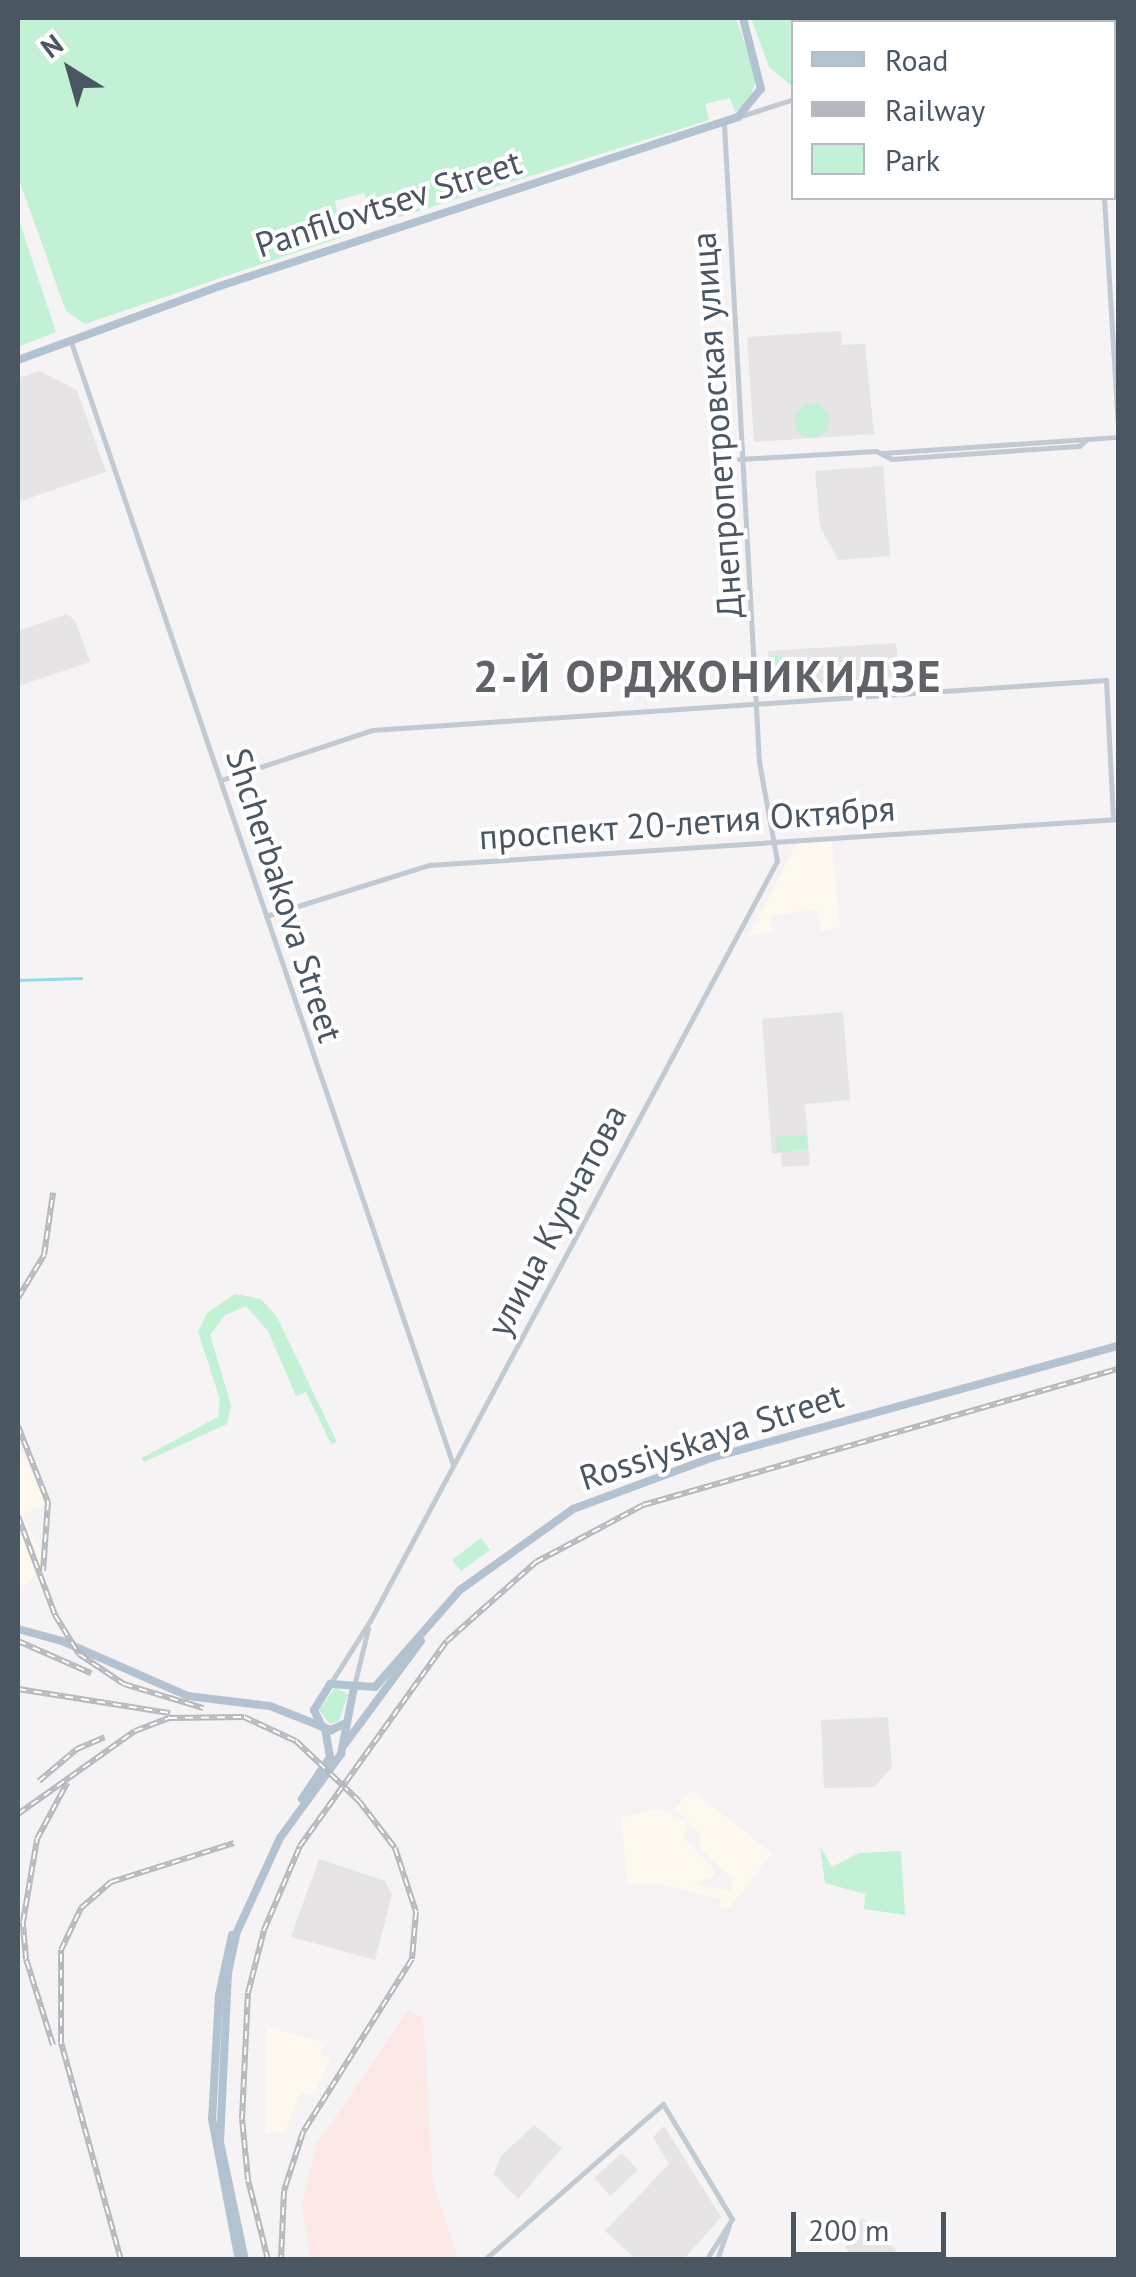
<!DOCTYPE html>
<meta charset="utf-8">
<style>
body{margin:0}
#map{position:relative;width:1136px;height:2277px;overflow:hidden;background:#f5f3f3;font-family:"PT Sans",sans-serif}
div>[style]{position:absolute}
.commercial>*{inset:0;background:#fdf9ef}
.education>*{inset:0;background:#e6e4e5}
.medical>*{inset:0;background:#fce8e6}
.green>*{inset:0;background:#c3f1d5}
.round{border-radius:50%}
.stream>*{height:2.5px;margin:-1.25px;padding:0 1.25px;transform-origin:1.25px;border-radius:1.25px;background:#90daee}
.minor>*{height:5px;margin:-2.5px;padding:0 2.5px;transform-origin:2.5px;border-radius:2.5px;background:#c1cad2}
.major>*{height:8px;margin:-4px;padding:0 4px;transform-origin:4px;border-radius:4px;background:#b3c2d1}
.rail>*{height:6px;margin-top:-3px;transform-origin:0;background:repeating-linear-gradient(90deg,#fff 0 8px,#b5b8bd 0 16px);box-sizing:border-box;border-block:2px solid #b5b8bd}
span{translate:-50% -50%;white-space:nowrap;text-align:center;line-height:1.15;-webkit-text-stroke:8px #fff;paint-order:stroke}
.street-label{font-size:35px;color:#4a5661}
.district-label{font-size:45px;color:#5f6368;font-weight:700;letter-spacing:2.5px}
.frame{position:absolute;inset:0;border:20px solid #4a5661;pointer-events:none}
.legend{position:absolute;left:791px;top:20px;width:325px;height:180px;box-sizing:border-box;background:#fff;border:2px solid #b7bbc0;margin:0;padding:12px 18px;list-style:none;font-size:30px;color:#4a5661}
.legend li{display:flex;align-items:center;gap:20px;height:50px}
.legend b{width:50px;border:2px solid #b7bbc0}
.north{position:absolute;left:20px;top:20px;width:100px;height:100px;-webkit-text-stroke:8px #fff;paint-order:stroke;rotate:323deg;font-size:28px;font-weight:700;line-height:40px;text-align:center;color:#4a5661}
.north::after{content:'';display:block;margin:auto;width:35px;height:45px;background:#4a5661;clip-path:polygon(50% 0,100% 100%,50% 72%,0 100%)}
.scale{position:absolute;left:791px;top:2212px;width:155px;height:45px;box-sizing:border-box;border:5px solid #4a5661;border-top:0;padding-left:12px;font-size:30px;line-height:35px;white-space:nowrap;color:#4a5661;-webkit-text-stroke:8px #fff;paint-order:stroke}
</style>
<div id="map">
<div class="commercial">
<i style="clip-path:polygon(832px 842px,840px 928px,821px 931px,817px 909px,770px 916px,772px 932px,749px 935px,797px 843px)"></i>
<i style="clip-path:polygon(18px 1446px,46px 1504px,23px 1514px,44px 1561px,18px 1596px)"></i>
<i style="clip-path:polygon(691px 1790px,772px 1853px,728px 1909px,719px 1906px,722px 1899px,658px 1883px,628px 1885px,621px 1818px,658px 1809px,688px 1822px,684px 1838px,714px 1869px,714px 1876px,691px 1884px,730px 1891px,734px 1879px,701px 1849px,699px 1833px,675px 1809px)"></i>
<i style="clip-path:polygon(266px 2026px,324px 2043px,321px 2055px,331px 2058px,314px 2095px,300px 2092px,285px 2132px,265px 2134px)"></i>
</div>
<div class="education">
<i style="clip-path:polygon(841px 331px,842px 345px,865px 344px,874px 434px,754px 442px,747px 337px)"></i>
<i style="clip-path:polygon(39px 371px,77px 390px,106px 472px,18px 502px,18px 378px)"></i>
<i style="clip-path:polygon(883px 466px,890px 556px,838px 560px,820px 526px,815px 471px)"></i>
<i style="clip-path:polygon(67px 614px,75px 620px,90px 662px,18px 686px,18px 631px)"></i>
<i style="clip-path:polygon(896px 643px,899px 677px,770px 686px,768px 651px)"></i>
<i style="clip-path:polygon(843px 1012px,850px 1100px,805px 1104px,810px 1165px,782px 1167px,781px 1153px,772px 1153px,762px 1019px)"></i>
<i style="clip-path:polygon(888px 1717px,892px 1767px,874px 1787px,824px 1788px,821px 1720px)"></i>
<i style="clip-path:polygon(319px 1859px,385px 1881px,392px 1895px,375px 1960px,291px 1937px)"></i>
<i style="clip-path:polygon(534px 2125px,562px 2148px,518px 2199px,494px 2174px,501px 2156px)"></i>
<i style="clip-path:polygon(664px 2126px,721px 2217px,684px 2259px,636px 2259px,605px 2231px,669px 2164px,653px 2137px)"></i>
<i style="clip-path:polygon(622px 2153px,638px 2170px,610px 2196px,594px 2178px)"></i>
<i style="clip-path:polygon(862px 2218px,881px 2232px,903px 2259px,858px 2259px,845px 2248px)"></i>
</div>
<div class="medical">
<i style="clip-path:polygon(408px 2010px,423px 2018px,433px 2183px,458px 2258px,310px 2259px,302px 2202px,317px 2144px)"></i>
</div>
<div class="green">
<i style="clip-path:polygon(18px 18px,736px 18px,757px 77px,749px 102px,735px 112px,730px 98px,705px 104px,709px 120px,377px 224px,364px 193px,335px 201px,342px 237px,85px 324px,66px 311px,18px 177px)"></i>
<i style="clip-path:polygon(751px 18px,1020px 18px,794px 22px,793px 87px,769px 67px)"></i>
<i style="clip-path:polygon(18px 217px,56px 332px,18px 347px)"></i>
<i class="round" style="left:795px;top:404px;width:34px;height:34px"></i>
<i style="clip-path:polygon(782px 655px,783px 662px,798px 661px,800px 682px,772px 684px,769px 656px)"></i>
<i style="clip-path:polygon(807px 1135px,808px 1150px,777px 1152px,776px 1137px)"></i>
<i style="clip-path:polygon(235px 1294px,261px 1299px,277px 1317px,337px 1442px,331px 1444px,306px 1392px,296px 1396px,268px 1331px,246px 1306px,225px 1315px,210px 1335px,231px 1405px,227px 1424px,144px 1462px,142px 1458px,218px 1417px,220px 1399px,198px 1332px,207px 1313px)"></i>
<i style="clip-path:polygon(481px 1538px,490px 1550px,461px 1571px,452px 1560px)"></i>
<i style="clip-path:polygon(335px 1688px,348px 1694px,339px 1721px,330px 1724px,319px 1710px)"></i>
<i style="clip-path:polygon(820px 1847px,832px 1867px,859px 1853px,901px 1851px,905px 1915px,864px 1909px,865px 1894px,825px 1883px)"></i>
</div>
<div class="stream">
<i style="left:18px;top:980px;width:63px;rotate:-1.8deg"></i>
</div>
<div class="minor">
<i style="left:1089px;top:18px;width:4px;rotate:90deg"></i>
<i style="left:1035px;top:22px;width:16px;rotate:-15deg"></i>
<i style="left:741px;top:116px;width:56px;rotate:-17.8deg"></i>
<i style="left:1104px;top:198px;width:226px;rotate:86.5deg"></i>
<i style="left:71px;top:342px;width:1186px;rotate:71.21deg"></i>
<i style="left:882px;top:453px;width:237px;rotate:-3.9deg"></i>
<i style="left:739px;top:459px;width:137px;rotate:-3.3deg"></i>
<i style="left:876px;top:451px;width:18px;rotate:27deg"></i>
<i style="left:892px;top:459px;width:187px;rotate:-4deg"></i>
<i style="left:1079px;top:446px;width:11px;rotate:-41deg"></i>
<i style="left:221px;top:780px;width:159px;rotate:-18.3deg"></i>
<i style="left:372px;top:730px;width:736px;rotate:-3.9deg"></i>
<i style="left:1106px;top:680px;width:140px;rotate:87.1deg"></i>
<i style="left:266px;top:916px;width:171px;rotate:-17.4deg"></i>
<i style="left:429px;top:865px;width:691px;rotate:-3.82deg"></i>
<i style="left:330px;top:1684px;width:75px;rotate:-57.6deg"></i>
<i style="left:370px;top:1621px;width:862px;rotate:-61.83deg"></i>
<i style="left:777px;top:861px;width:101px;rotate:-100.3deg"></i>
<i style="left:759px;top:762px;width:640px;rotate:-93.14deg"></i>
<i style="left:354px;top:1686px;width:59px;rotate:-76.2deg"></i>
<i style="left:484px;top:2260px;width:237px;rotate:-41.1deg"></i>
<i style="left:663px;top:2104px;width:134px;rotate:59deg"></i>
<i style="left:732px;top:2219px;width:49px;rotate:122.4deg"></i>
<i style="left:717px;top:2260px;width:37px;rotate:-71deg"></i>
</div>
<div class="major">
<i style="left:18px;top:360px;width:221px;rotate:-20.1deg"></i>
<i style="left:226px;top:284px;width:539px;rotate:-18.06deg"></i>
<i style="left:738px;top:117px;width:36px;rotate:-51deg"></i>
<i style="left:761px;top:89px;width:73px;rotate:-104.2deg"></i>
<i style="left:18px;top:1629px;width:46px;rotate:15.3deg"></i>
<i style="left:62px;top:1641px;width:137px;rotate:23.6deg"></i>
<i style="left:188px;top:1696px;width:83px;rotate:7deg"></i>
<i style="left:270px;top:1706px;width:66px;rotate:21.5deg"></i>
<i style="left:331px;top:1730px;width:17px;rotate:-25deg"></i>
<i style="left:322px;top:1727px;width:19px;rotate:-115deg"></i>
<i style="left:314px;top:1710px;width:31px;rotate:-58deg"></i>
<i style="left:330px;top:1684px;width:45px;rotate:3.8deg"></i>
<i style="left:375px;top:1687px;width:129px;rotate:-48.8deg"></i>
<i style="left:460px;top:1590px;width:139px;rotate:-35.6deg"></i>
<i style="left:573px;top:1509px;width:147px;rotate:-20.3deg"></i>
<i style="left:711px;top:1458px;width:422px;rotate:-15.4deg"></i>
<i style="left:345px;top:1744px;width:128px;rotate:-53.6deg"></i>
<i style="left:302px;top:1799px;width:50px;rotate:-56.3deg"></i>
<i style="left:330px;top:1757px;width:28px;rotate:-100deg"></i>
<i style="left:232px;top:1935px;width:61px;rotate:102.2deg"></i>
<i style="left:219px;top:1995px;width:124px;rotate:93.2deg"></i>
<i style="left:212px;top:2119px;width:144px;rotate:79.2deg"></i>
<i style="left:245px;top:2260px;width:121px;rotate:-102deg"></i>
<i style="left:220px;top:2142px;width:169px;rotate:-87.3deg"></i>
<i style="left:228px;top:1973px;width:40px;rotate:-78deg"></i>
<i style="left:236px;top:1934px;width:106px;rotate:-65.4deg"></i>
<i style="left:280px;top:1838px;width:104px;rotate:-54deg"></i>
<i style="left:341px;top:1754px;width:68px;rotate:-79deg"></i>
</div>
<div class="rail">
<i style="left:18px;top:1298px;width:50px;rotate:-58.8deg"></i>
<i style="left:44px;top:1255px;width:63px;rotate:-81.7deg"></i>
<i style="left:18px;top:1426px;width:82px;rotate:68.5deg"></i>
<i style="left:48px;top:1502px;width:69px;rotate:94.1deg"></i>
<i style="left:18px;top:1516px;width:106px;rotate:69.5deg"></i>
<i style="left:55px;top:1615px;width:46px;rotate:58.4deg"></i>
<i style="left:79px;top:1654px;width:54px;rotate:33.7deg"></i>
<i style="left:124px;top:1684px;width:83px;rotate:16.9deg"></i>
<i style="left:18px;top:1641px;width:80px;rotate:23.7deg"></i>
<i style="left:18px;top:1689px;width:154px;rotate:9deg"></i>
<i style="left:39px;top:1781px;width:50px;rotate:-40.1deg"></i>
<i style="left:77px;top:1749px;width:30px;rotate:-23deg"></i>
<i style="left:18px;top:1814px;width:143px;rotate:-35.4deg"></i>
<i style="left:135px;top:1731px;width:36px;rotate:-21deg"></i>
<i style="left:169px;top:1718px;width:75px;rotate:-0.8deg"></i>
<i style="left:244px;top:1717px;width:57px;rotate:24.8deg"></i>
<i style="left:296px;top:1741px;width:87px;rotate:43.6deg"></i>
<i style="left:359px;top:1801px;width:59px;rotate:52.5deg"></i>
<i style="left:395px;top:1848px;width:67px;rotate:71.8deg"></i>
<i style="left:416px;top:1912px;width:47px;rotate:94.9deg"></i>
<i style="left:412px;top:1959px;width:204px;rotate:122.2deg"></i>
<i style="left:303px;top:2132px;width:62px;rotate:107.9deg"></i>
<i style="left:284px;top:2191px;width:69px;rotate:92.5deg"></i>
<i style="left:53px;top:2045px;width:90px;rotate:-107.4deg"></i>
<i style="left:26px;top:1959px;width:37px;rotate:-95deg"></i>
<i style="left:23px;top:1922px;width:84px;rotate:-80.4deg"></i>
<i style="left:37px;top:1839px;width:64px;rotate:-61.8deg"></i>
<i style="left:121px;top:2260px;width:226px;rotate:-105.4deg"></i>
<i style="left:61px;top:2042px;width:92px;rotate:-90deg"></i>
<i style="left:61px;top:1950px;width:47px;rotate:-64.5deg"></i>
<i style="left:81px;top:1908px;width:40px;rotate:-41deg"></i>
<i style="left:111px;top:1882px;width:129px;rotate:-17.6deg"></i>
<i style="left:268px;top:2260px;width:82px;rotate:-104deg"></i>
<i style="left:248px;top:2180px;width:61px;rotate:-95.6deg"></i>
<i style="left:242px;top:2119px;width:126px;rotate:-87.3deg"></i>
<i style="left:248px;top:1993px;width:65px;rotate:-75.7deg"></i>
<i style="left:264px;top:1930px;width:91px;rotate:-66.8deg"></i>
<i style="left:300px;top:1846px;width:252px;rotate:-54.4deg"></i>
<i style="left:447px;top:1641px;width:119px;rotate:-41.6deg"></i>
<i style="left:536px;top:1562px;width:121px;rotate:-28deg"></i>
<i style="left:643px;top:1505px;width:494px;rotate:-16deg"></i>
</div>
<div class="street-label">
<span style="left:388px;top:203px;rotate:-18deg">Panfilovtsev Street</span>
<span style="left:716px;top:425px;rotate:-94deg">Днепропетровская улица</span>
<span style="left:687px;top:822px;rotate:-4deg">проспект 20-летия Октября</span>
<span style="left:285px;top:895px;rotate:72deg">Shcherbakova Street</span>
<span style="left:556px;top:1220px;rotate:-62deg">улица Курчатова</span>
<span style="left:711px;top:1436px;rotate:-18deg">Rossiyskaya Street</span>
</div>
<div class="district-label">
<span style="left:708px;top:676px">2-Й ОРДЖОНИКИДЗЕ</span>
</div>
<div class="frame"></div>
<ul class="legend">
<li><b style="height:12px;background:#b3c2d1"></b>Road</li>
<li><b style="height:12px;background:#b5b8bd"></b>Railway</li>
<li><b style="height:28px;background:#c3f1d5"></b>Park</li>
</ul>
<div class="north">N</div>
<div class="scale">200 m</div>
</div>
